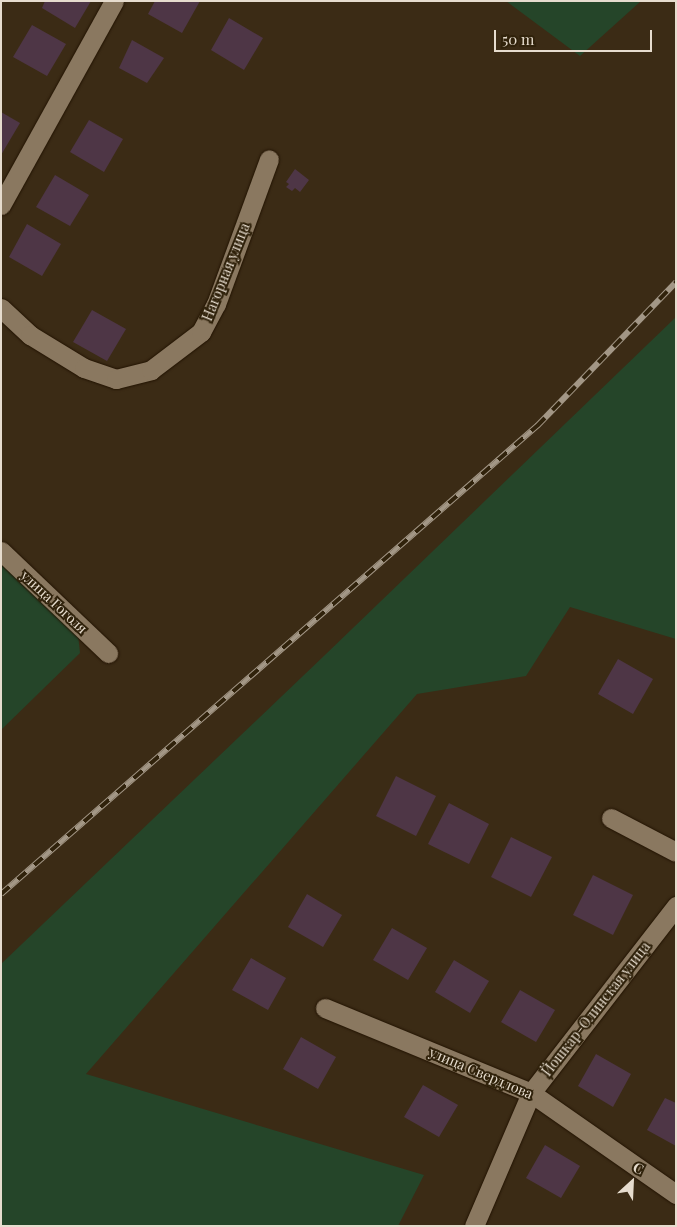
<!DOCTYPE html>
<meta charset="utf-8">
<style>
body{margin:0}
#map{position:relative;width:677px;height:1227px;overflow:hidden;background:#3b2b15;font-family:"Playfair Display",serif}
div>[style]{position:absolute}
.green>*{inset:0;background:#254529}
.building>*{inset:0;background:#4e3646}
.roads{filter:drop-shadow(0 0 1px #221300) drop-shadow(0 0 1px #221300)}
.minor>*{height:19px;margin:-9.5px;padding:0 9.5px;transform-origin:9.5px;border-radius:9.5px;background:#8a7860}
.rail>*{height:5.5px;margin-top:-2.75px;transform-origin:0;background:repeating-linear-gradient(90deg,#30220b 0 11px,#a39786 0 22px);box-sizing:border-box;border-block:1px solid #a39786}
span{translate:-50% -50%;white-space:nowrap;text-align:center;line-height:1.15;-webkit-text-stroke:4px #30220b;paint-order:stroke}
.street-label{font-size:14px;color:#e6dcce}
.frame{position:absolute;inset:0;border:2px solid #e6dcce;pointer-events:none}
.north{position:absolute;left:607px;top:1157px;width:50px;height:50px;-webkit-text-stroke:4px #30220b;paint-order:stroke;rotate:25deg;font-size:14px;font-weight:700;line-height:20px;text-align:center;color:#e6dcce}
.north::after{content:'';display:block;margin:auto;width:18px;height:22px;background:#e6dcce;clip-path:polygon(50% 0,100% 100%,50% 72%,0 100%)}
.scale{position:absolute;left:494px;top:30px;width:158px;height:22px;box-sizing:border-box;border:2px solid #e6dcce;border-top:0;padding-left:6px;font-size:15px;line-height:18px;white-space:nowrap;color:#e6dcce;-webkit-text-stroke:4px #30220b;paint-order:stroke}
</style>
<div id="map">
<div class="green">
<i style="clip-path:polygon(506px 1px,641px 1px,580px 56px)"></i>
<i style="clip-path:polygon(676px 317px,676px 639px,570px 607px,526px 676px,417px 694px,86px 1074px,424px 1175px,398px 1226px,1px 1226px,1px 964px,327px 653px)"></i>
<i style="clip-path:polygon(1px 558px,77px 624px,80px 653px,1px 730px)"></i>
</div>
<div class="building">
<i style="clip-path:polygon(45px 1px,91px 1px,75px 28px,42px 8px)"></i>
<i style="clip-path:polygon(155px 1px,200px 1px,182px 33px,148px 14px)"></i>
<i style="clip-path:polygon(229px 18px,263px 38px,244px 70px,211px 50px)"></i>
<i style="clip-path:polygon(32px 25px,66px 44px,47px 76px,13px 57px)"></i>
<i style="clip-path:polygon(132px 40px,164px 58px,147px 83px,119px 68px)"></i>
<i style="clip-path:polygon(1px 112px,20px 123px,1px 155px)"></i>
<i style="clip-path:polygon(89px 120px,123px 139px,104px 172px,70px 152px)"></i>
<i style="clip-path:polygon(295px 169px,309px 180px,300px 192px,295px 188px,292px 191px,286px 187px,289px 184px,286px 182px)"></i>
<i style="clip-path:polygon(55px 175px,89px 195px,70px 226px,36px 207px)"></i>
<i style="clip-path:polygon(27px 224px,61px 244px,42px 276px,9px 257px)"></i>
<i style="clip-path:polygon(92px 310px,126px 329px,107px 361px,73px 342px)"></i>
<i style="clip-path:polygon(618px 659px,653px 679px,633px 714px,598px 694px)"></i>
<i style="clip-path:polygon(396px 776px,436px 796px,416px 836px,376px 816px)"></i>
<i style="clip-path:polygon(449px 803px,489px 824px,469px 864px,428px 844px)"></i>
<i style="clip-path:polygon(511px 837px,552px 857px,531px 897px,491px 877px)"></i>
<i style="clip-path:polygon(593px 875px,633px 895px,613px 935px,573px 915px)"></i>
<i style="clip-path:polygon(307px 894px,342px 915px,323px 947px,288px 927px)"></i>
<i style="clip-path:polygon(392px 928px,427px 948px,408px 980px,373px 960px)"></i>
<i style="clip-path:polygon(251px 958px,286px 978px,268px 1010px,232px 990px)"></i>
<i style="clip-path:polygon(454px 960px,489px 981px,470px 1013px,435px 992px)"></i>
<i style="clip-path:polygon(520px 990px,555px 1010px,536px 1042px,501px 1022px)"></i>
<i style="clip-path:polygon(301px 1037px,336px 1057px,318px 1089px,283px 1069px)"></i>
<i style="clip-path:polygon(596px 1054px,631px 1074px,613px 1107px,578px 1086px)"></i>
<i style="clip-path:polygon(423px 1085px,458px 1105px,439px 1137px,404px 1117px)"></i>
<i style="clip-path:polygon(665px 1098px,676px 1103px,676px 1146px,647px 1130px)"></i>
<i style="clip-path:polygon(545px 1145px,580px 1166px,561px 1198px,526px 1178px)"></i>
</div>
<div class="roads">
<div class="minor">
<i style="left:1px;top:205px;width:233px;rotate:-61deg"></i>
<i style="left:1px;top:308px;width:40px;rotate:43deg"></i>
<i style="left:30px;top:335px;width:63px;rotate:31.4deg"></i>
<i style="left:84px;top:368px;width:34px;rotate:19deg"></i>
<i style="left:116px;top:379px;width:36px;rotate:-14deg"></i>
<i style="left:151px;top:370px;width:63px;rotate:-37.2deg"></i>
<i style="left:201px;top:332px;width:32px;rotate:-62deg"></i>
<i style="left:216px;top:304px;width:154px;rotate:-69.9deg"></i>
<i style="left:1px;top:551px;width:148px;rotate:43.6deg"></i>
<i style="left:611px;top:818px;width:73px;rotate:27.6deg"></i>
<i style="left:325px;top:1008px;width:223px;rotate:22.4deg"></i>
<i style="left:531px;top:1093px;width:177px;rotate:34.9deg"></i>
<i style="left:474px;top:1226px;width:145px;rotate:-66.8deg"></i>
<i style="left:531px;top:1093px;width:237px;rotate:-52.2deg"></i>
</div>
</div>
<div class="rail">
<i style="left:1px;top:894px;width:712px;rotate:-41.13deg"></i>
<i style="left:537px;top:426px;width:200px;rotate:-46deg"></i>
</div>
<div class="street-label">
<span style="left:226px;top:272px;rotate:-68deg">Нагорная улица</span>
<span style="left:54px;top:602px;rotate:43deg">улица Гоголя</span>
<span style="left:596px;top:1009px;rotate:-52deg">Йошкар-Олинская улица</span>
<span style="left:481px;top:1073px;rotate:23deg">улица Свердлова</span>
</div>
<div class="frame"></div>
<div class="north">С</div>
<div class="scale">50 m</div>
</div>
